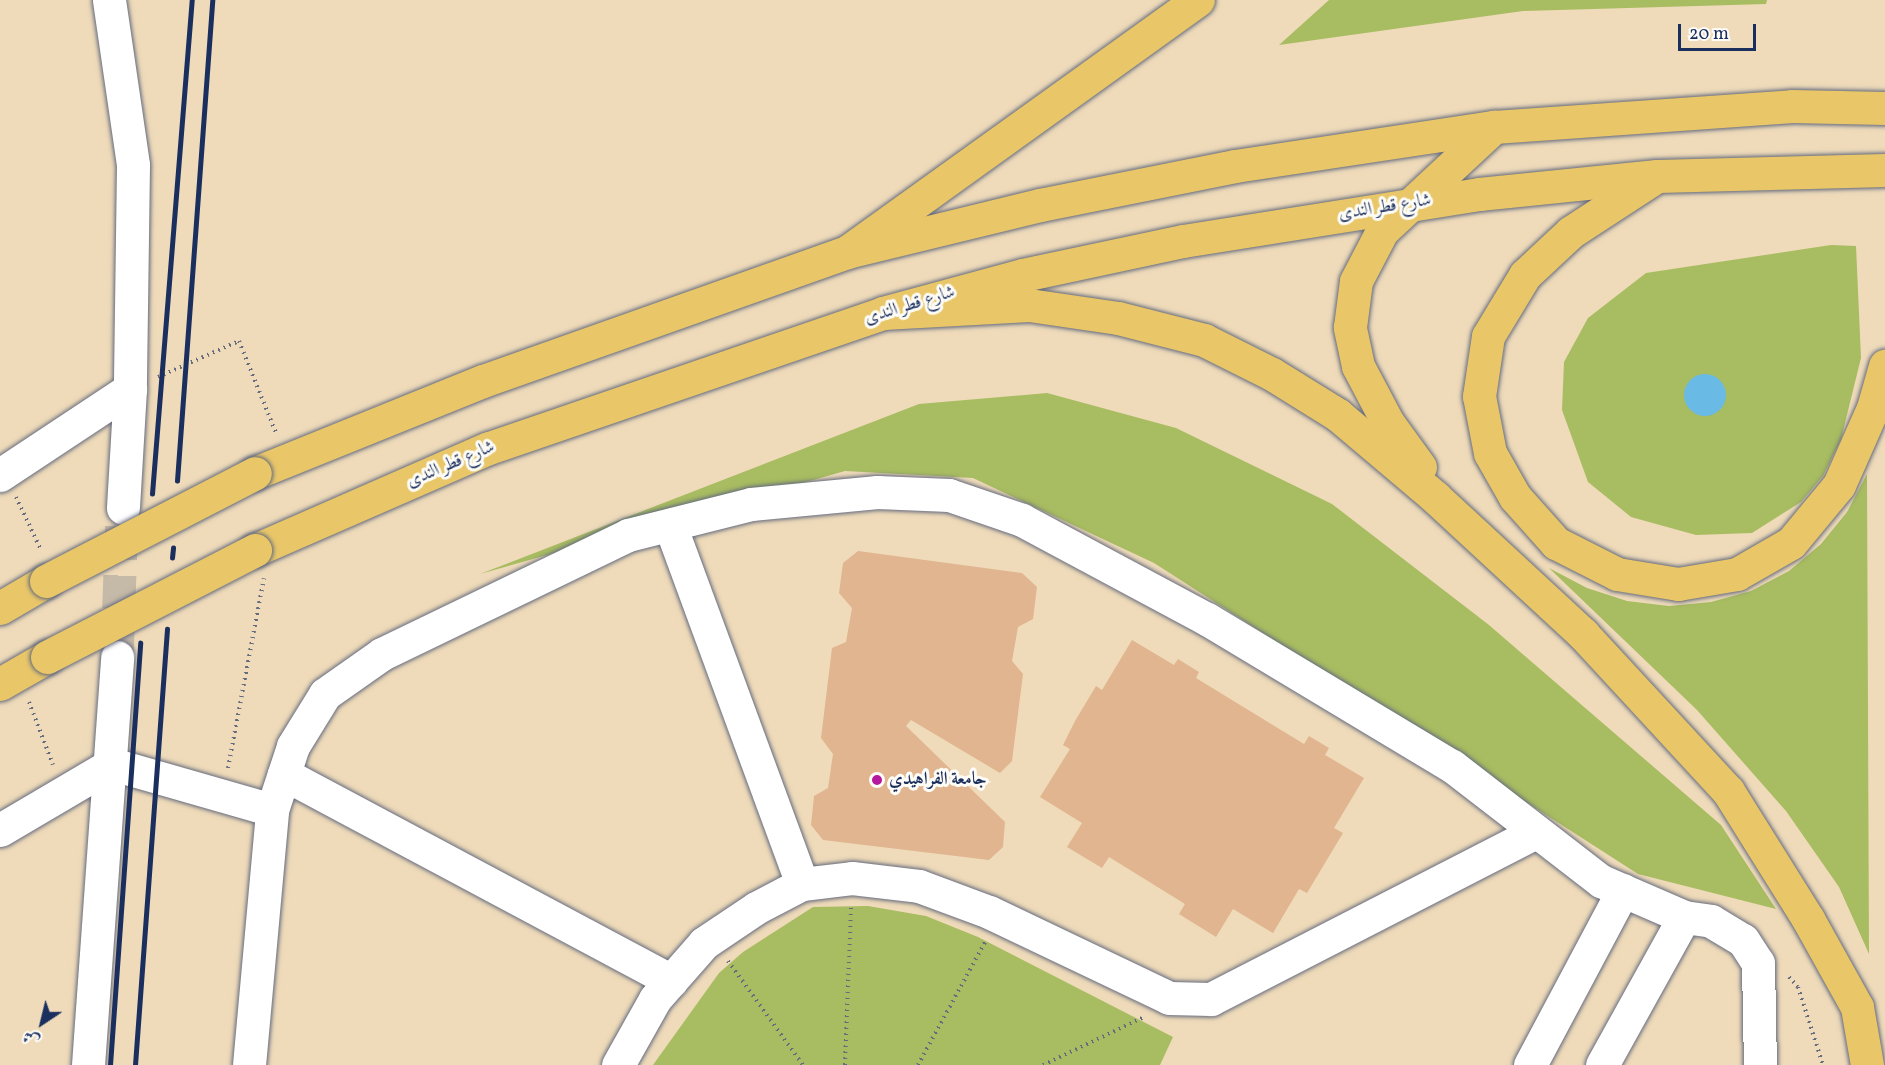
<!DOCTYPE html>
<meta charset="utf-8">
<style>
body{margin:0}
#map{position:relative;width:1885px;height:1065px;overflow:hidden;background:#efdbba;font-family:Vollkorn,Amiri,serif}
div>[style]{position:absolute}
.green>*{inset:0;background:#a8bc61}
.water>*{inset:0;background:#69bae4}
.round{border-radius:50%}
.building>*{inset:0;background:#e0b58f}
.minor-tunnel>*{height:33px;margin-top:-16.5px;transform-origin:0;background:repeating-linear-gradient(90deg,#c5b9a8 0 33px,transparent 0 49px)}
.path>*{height:4px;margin-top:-2px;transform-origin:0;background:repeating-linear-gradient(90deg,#656b7e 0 1.5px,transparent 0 6px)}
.roads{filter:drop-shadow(0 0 2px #656b7e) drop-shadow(0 0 2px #656b7e)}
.minor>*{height:33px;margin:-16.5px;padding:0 16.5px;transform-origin:16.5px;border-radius:16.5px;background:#fff}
.major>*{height:33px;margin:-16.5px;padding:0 16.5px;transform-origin:16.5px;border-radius:16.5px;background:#e9c769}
.highway>*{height:33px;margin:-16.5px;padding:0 16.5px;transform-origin:16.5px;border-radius:16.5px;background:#e9c769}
.rail>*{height:4.5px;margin:-2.25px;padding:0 2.25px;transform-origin:2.25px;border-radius:2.25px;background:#1b2f5e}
.bridges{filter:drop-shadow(0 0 2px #656b7e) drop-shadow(0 0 2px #656b7e)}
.major-bridge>*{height:33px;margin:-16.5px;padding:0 16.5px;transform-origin:16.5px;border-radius:16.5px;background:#e9c769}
.dots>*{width:16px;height:16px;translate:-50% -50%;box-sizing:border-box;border:3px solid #fdfcf7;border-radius:50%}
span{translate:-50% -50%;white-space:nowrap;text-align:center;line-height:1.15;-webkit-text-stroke:6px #fdfcf7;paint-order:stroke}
.street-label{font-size:18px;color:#1b2f5e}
.poi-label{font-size:18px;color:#1b2f5e;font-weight:700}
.left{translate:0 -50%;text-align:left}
.north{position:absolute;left:12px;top:993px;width:60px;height:60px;-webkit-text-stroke:4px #fdfcf7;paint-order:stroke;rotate:215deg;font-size:16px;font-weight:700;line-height:24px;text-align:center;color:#1b2f5e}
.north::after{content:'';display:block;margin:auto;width:21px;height:27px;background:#1b2f5e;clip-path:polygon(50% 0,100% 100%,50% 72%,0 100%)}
.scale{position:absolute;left:1678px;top:24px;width:78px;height:27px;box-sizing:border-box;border:3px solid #1b2f5e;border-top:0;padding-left:8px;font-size:18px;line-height:21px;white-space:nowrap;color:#1b2f5e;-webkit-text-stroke:4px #fdfcf7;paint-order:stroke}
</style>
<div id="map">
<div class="green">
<i style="clip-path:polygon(1329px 0,1767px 0,1766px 4px,1523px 11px,1279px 45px)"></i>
<i style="clip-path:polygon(1831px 245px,1856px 246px,1861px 358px,1841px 439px,1823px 476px,1801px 502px,1752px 533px,1696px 535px,1631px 517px,1588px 482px,1562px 410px,1564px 362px,1588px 318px,1646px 273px)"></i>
<i style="clip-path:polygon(1047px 393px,1176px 428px,1332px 504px,1489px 625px,1721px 825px,1776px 909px,1638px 874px,1154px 563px,973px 478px,845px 471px,480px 574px,919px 404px)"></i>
<i style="clip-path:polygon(1867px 474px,1869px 954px,1839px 887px,1786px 811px,1697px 710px,1549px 568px,1587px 588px,1627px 601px,1669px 606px,1711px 602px,1751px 591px,1789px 571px,1821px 544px,1847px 512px)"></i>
<i style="clip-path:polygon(868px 906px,926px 916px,978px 937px,1173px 1037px,1160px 1065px,653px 1065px,719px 973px,743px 952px,813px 907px)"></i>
</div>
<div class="water">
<i class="round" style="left:1684px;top:374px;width:42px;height:42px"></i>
</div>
<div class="building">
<i style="clip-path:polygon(858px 551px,1022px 573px,1037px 587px,1033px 619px,1018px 627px,1012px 661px,1023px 674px,1012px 761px,1000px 773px,911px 720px,906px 726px,1005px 822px,1003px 847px,989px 860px,823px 840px,811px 825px,814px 796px,828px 788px,833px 754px,821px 738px,832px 648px,846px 642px,852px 608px,839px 593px,843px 563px)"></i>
<i style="clip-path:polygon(1132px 640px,1174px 665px,1178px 659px,1199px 672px,1196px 678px,1304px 744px,1309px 736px,1329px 748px,1325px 755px,1364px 778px,1334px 828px,1343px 833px,1307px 893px,1299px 889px,1273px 933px,1233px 909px,1216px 937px,1179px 914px,1185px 904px,1109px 857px,1102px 868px,1067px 847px,1082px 823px,1040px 797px,1070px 749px,1063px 745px,1075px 721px,1096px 686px,1102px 690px)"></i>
</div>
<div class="minor-tunnel">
<i style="left:117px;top:657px;width:141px;rotate:-88deg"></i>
</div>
<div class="path">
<i style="left:158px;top:377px;width:89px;rotate:-24deg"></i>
<i style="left:239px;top:341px;width:99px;rotate:68.1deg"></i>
<i style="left:16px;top:497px;width:59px;rotate:64.7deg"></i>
<i style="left:29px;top:702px;width:67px;rotate:69.1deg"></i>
<i style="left:228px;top:768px;width:193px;rotate:-79.3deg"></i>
<i style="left:728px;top:961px;width:128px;rotate:54.2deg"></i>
<i style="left:1789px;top:977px;width:13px;rotate:48deg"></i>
<i style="left:1798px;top:987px;width:82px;rotate:72.2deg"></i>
<i style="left:845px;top:1065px;width:158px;rotate:-87.8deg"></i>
<i style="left:918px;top:1065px;width:140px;rotate:-61.4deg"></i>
<i style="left:1043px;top:1065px;width:110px;rotate:-25.4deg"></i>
</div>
<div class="roads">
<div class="minor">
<i style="left:109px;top:0;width:167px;rotate:81.7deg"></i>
<i style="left:133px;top:165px;width:224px;rotate:90.8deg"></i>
<i style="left:130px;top:389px;width:119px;rotate:93.4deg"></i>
<i style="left:0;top:475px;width:156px;rotate:-33.5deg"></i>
<i style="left:670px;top:525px;width:382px;rotate:69.8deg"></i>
<i style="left:284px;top:774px;width:439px;rotate:28.1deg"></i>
<i style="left:0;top:830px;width:130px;rotate:-30.5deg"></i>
<i style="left:112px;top:764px;width:166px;rotate:16deg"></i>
<i style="left:88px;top:1065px;width:409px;rotate:-85.9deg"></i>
<i style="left:249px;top:1065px;width:256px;rotate:-84.8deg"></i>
<i style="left:272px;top:810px;width:67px;rotate:-71.8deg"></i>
<i style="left:293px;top:746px;width:61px;rotate:-58.4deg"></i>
<i style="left:325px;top:694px;width:70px;rotate:-35.1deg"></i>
<i style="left:382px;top:654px;width:273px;rotate:-25.8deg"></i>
<i style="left:628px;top:535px;width:127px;rotate:-14.1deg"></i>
<i style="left:751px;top:504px;width:127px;rotate:-5.4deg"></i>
<i style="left:877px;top:492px;width:72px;rotate:2.4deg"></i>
<i style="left:949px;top:495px;width:77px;rotate:18.9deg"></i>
<i style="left:1022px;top:520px;width:210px;rotate:28.2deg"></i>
<i style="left:1207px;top:619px;width:286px;rotate:31deg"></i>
<i style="left:1452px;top:766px;width:188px;rotate:37.7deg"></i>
<i style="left:1601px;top:881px;width:90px;rotate:23.4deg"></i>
<i style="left:1684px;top:917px;width:27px;rotate:8deg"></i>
<i style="left:1711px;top:921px;width:37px;rotate:31deg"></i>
<i style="left:1743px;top:940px;width:27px;rotate:57deg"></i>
<i style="left:1758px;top:963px;width:102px;rotate:88.9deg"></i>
<i style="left:618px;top:1065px;width:76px;rotate:-60.7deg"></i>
<i style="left:655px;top:999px;width:74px;rotate:-48.8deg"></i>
<i style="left:704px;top:943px;width:63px;rotate:-33.9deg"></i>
<i style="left:756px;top:908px;width:52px;rotate:-27.6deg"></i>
<i style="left:802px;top:884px;width:50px;rotate:-6.8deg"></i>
<i style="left:852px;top:878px;width:67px;rotate:6.8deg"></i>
<i style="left:919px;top:886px;width:75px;rotate:20.4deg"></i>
<i style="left:989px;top:912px;width:199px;rotate:25.5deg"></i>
<i style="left:1169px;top:998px;width:42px;rotate:1.4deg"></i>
<i style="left:1211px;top:999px;width:365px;rotate:-27.2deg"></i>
<i style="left:1530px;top:1065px;width:198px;rotate:-62deg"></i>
<i style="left:1602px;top:1065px;width:169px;rotate:-61deg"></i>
</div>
<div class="major">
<i style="left:255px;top:473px;width:246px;rotate:-22deg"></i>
<i style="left:483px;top:381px;width:386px;rotate:-19.5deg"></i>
<i style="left:847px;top:252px;width:199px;rotate:-13.7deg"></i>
<i style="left:1040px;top:205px;width:199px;rotate:-11.3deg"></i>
<i style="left:1235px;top:166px;width:262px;rotate:-8.6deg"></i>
<i style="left:1494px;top:127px;width:299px;rotate:-4deg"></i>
<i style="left:1792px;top:106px;width:93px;rotate:1.2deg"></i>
<i style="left:255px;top:550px;width:255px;rotate:-23.6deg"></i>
<i style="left:489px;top:448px;width:416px;rotate:-18.9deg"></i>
<i style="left:883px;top:313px;width:145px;rotate:-15.2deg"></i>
<i style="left:1023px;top:275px;width:164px;rotate:-12deg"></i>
<i style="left:1183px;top:241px;width:300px;rotate:-9deg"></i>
<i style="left:1479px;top:194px;width:179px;rotate:-5.8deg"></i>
<i style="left:1657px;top:176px;width:228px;rotate:-1.5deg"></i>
<i style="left:0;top:608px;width:53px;rotate:-30.4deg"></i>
<i style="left:0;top:684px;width:54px;rotate:-29.9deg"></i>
</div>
<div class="highway">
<i style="left:1657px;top:176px;width:103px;rotate:146.9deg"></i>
<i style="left:1571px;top:232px;width:63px;rotate:136.9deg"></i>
<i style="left:1525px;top:275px;width:71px;rotate:121.2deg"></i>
<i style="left:1488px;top:336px;width:61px;rotate:98.5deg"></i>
<i style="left:1479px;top:396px;width:58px;rotate:79.1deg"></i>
<i style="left:1490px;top:453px;width:51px;rotate:60.4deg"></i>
<i style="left:1515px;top:497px;width:62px;rotate:48.3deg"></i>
<i style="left:1556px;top:543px;width:68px;rotate:26.9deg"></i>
<i style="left:1617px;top:574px;width:62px;rotate:9.3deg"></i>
<i style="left:1678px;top:584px;width:60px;rotate:-9.6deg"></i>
<i style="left:1737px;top:574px;width:62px;rotate:-29.9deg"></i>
<i style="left:1791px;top:543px;width:75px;rotate:-50.4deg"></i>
<i style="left:1839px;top:485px;width:84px;rotate:-66.2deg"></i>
<i style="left:1873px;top:408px;width:44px;rotate:-74.1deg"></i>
<i style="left:847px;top:252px;width:432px;rotate:-35.7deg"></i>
<i style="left:883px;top:313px;width:146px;rotate:-3.1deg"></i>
<i style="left:1029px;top:305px;width:90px;rotate:8.3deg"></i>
<i style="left:1118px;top:318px;width:89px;rotate:14.3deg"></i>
<i style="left:1204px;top:340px;width:76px;rotate:26.6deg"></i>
<i style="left:1272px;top:374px;width:78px;rotate:31.8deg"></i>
<i style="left:1338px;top:415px;width:127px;rotate:40.2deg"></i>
<i style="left:1435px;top:497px;width:202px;rotate:42.8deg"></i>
<i style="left:1583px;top:634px;width:214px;rotate:47.3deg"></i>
<i style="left:1728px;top:791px;width:151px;rotate:58deg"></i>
<i style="left:1808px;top:919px;width:101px;rotate:60.9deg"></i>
<i style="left:1857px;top:1007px;width:59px;rotate:80.2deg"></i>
<i style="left:1420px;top:467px;width:54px;rotate:-126deg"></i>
<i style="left:1388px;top:423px;width:64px;rotate:-117.8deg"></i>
<i style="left:1358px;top:366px;width:40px;rotate:-102deg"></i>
<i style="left:1350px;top:327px;width:46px;rotate:-82.6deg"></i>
<i style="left:1356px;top:281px;width:56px;rotate:-62.5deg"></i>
<i style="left:1382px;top:231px;width:153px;rotate:-42.9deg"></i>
</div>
</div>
<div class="rail">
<i style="left:177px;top:481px;width:482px;rotate:-85.8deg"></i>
<i style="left:152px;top:494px;width:496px;rotate:-85.4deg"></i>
<i style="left:172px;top:558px;width:10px;rotate:-84deg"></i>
<i style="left:110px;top:1065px;width:423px;rotate:-85.9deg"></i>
<i style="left:135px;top:1065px;width:437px;rotate:-85.8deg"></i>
</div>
<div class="bridges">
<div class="major-bridge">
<i style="left:46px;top:581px;width:235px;rotate:-27.3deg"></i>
<i style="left:47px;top:657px;width:234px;rotate:-27.2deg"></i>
</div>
</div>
<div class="dots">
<i style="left:877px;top:780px;background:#b5179e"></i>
</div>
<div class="street-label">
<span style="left:1385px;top:208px;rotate:-9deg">شارع قطر الندى</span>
<span style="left:910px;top:306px;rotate:-17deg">شارع قطر الندى</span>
<span style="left:451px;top:465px;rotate:-23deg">شارع قطر الندى</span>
</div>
<div class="poi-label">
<span class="left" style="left:889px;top:780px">جامعة الفراهيدي</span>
</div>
<div class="north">ش</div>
<div class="scale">20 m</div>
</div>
